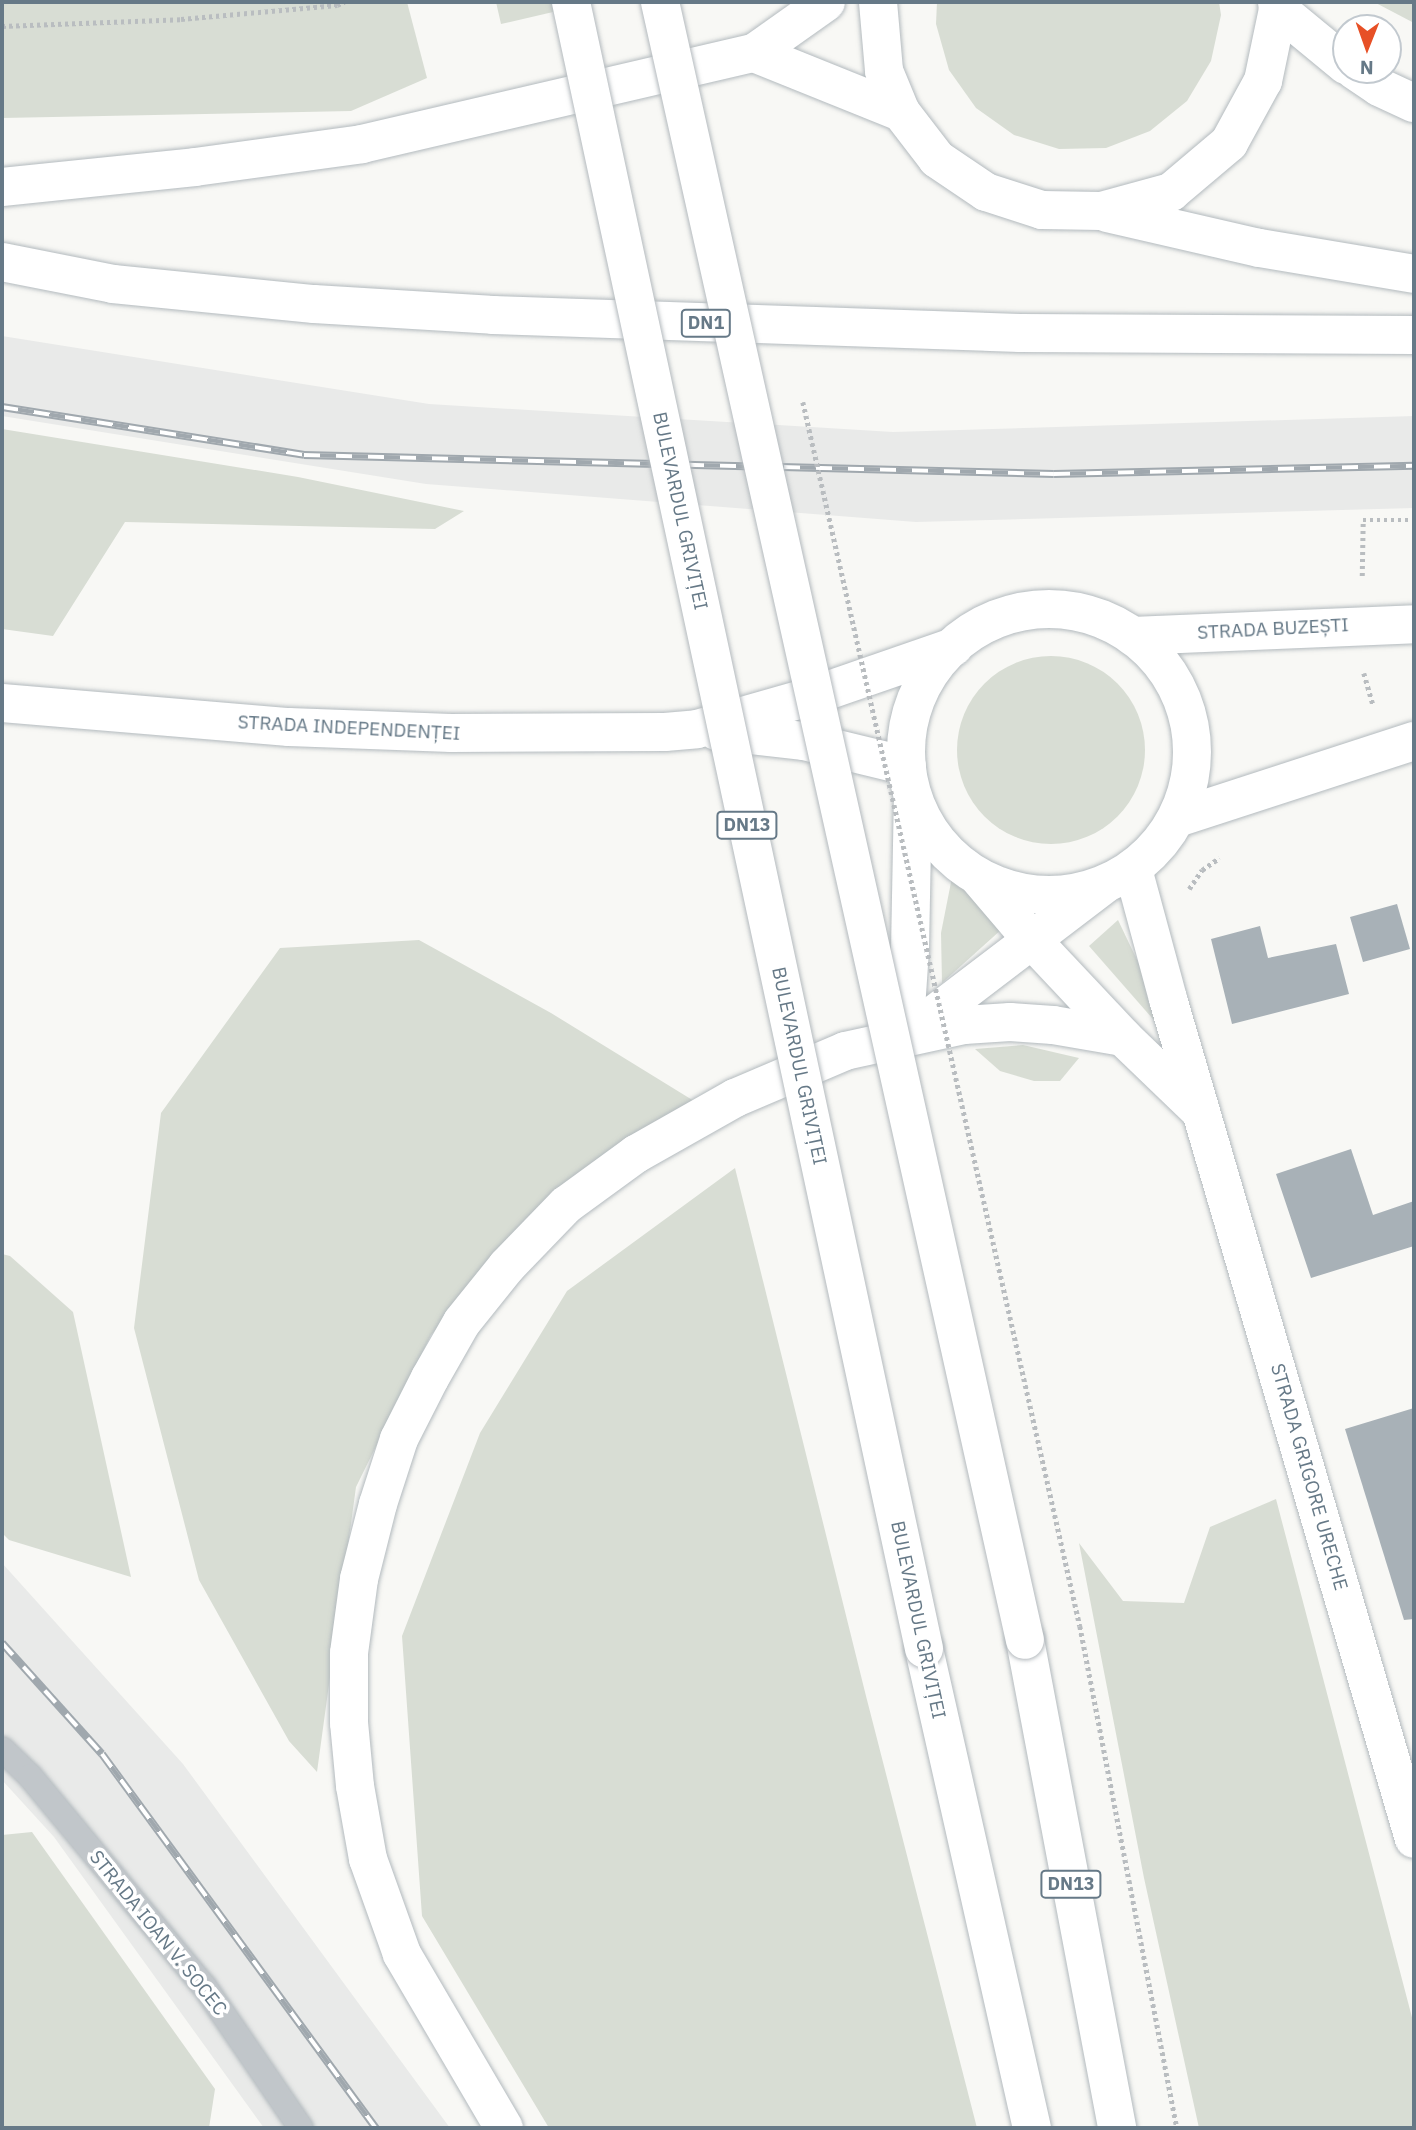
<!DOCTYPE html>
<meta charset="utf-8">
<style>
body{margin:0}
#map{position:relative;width:1416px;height:2130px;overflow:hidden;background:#f8f8f5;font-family:"IBM Plex Sans",sans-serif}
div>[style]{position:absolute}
.built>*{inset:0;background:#e9eae9}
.green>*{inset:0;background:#d8ddd4}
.round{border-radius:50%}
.building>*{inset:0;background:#a8b1b7}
.path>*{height:4.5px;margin-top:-2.25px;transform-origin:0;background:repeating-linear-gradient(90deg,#b9bdc0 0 3.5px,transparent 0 7px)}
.roads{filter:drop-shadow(0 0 2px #b3babe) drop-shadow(0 0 2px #b3babe)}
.lane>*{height:24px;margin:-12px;padding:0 12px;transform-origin:12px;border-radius:12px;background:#c1c6ca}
.secondary>*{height:38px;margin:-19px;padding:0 19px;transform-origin:19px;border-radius:19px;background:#fff}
.secondary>.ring{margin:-19px;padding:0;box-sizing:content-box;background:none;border:38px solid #fff;border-radius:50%}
.primary>*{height:38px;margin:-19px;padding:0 19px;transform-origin:19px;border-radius:19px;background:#fff}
.rail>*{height:8px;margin-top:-4px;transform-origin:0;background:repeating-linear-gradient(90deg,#fff 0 16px,#a0a8ae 0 32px);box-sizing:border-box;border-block:2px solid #a0a8ae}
.path-bridge>*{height:4.5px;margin-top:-2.25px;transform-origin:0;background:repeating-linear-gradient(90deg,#b9bdc0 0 3.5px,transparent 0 7px)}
.bridges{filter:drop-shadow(0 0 2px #b4babe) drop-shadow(0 0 2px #b4babe)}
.primary-bridge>*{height:38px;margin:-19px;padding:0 19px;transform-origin:19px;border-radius:19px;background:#fff}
span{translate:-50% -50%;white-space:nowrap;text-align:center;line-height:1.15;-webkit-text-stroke:7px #fff;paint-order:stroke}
.shield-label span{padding:2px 5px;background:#fff;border:2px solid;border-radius:5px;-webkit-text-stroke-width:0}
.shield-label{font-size:18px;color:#667987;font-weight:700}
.street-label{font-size:19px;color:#667987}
.frame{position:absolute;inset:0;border:4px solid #667987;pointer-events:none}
.north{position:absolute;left:1332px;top:14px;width:70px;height:70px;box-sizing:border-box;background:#fff;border:2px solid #c2c9cf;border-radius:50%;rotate:181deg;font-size:19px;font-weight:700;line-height:28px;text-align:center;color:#667987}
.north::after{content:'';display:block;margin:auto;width:24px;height:32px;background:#e75026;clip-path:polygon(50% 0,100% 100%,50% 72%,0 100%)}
</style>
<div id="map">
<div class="built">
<i style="clip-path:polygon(2px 336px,429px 404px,893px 432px,1414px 416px,1414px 508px,916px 522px,426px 484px,2px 416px)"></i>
<i style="clip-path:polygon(2px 1563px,183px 1764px,450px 2128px,264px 2128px,54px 1837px,2px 1780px)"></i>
</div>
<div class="green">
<i style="clip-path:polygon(2px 2px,407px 2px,427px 78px,351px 111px,2px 118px)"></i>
<i style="clip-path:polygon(496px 2px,596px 2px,501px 24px)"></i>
<i style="clip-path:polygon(937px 2px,1219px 2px,1221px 15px,1211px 61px,1187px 101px,1150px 131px,1106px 148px,1059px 149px,1014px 135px,976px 108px,949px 70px,936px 24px)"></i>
<i style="clip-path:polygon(1374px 2px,1414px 2px,1414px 23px)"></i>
<i style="clip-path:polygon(2px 429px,298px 477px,464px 511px,435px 529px,125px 522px,53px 636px,2px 629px)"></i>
<i class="round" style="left:957px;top:656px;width:188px;height:188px"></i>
<i style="clip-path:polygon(954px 867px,1002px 929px,942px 983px,941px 933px)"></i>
<i style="clip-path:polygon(1118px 920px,1180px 1050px,1089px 946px)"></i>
<i style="clip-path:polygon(419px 940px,551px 1013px,694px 1101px,553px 1198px,431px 1335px,356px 1487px,317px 1772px,289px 1741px,199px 1580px,134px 1328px,161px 1113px,280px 948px)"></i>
<i style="clip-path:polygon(1023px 1045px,1079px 1058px,1060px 1081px,1034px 1081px,1000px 1071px,975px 1049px)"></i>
<i style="clip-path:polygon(735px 1168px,866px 1696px,977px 2128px,549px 2128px,422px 1916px,402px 1636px,480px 1433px,567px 1291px)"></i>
<i style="clip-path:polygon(2px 1254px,10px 1256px,73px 1312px,131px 1577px,9px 1540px,2px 1533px)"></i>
<i style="clip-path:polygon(1276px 1499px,1414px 2025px,1414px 2128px,1199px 2128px,1144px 1878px,1079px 1543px,1123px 1601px,1184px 1603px,1210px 1527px)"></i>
<i style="clip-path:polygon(32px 1832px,215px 2089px,209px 2128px,2px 2128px,2px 1835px)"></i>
</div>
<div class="building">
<i style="clip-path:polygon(1397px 904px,1410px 949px,1363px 962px,1350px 917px)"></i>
<i style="clip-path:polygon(1260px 926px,1268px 958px,1336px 944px,1349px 994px,1232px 1024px,1211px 939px)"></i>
<i style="clip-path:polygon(1351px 1149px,1373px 1215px,1414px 1201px,1414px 1246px,1311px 1278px,1276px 1174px)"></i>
<i style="clip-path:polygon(1414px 1408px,1414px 1619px,1404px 1620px,1345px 1429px)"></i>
</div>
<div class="path">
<i style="left:2px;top:26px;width:179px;rotate:-2.2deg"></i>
<i style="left:181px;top:19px;width:157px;rotate:-5.1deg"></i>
<i style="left:337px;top:5px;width:8px;rotate:-23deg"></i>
<i style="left:1362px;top:576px;width:56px;rotate:-89deg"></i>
<i style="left:1363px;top:520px;width:51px"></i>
<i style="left:1364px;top:673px;width:32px;rotate:74deg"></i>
<i style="left:1189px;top:889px;width:23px;rotate:-56deg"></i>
<i style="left:1202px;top:870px;width:21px;rotate:-35deg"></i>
<i style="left:1080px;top:1626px;width:511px;rotate:79.06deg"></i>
</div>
<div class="roads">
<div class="lane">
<i style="left:2px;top:1749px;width:39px;rotate:44deg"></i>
<i style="left:30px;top:1776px;width:273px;rotate:50.4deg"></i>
<i style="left:204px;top:1986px;width:172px;rotate:55.7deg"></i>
</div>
<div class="secondary">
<i class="ring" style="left:906px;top:609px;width:248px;height:248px"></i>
<i style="left:1133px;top:636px;width:281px;rotate:-2.4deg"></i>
<i style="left:2px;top:703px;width:288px;rotate:4.8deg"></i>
<i style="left:289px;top:727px;width:162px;rotate:2.1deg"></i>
<i style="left:451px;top:733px;width:214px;rotate:-0.3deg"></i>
<i style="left:665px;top:732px;width:32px;rotate:-5deg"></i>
<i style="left:697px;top:729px;width:113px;rotate:-15.9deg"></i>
<i style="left:806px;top:698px;width:156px;rotate:-19.1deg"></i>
<i style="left:716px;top:731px;width:89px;rotate:6.5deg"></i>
<i style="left:804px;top:741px;width:106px;rotate:13.6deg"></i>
<i style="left:1177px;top:818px;width:249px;rotate:-18deg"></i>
<i style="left:1133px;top:869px;width:135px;rotate:74.9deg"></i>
<i style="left:1168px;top:999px;width:875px;rotate:73.68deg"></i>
<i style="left:979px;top:878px;width:82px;rotate:49.5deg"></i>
<i style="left:1032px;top:940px;width:133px;rotate:46.8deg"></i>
<i style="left:1123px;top:1037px;width:107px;rotate:43.9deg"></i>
</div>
<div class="primary">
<i style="left:878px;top:2px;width:69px;rotate:85deg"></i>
<i style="left:884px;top:71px;width:44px;rotate:67.5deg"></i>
<i style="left:901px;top:112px;width:59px;rotate:52.5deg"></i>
<i style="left:937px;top:159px;width:59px;rotate:34deg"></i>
<i style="left:986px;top:192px;width:59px;rotate:17.8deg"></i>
<i style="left:1042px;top:210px;width:59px;rotate:1deg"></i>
<i style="left:1101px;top:211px;width:73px;rotate:-15.2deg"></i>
<i style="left:1171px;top:192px;width:76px;rotate:-40.2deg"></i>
<i style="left:1229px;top:143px;width:71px;rotate:-61.3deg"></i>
<i style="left:1263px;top:81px;width:74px;rotate:-78.2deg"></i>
<i style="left:1278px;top:9px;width:7px;rotate:-98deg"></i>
<i style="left:1278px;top:9px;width:88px;rotate:39.5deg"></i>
<i style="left:754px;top:53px;width:158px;rotate:21.9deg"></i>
<i style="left:1354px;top:70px;width:30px;rotate:34deg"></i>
<i style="left:1379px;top:87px;width:38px;rotate:25deg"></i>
<i style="left:2px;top:187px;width:194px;rotate:-5.9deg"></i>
<i style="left:195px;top:167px;width:169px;rotate:-7.8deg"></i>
<i style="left:362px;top:144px;width:402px;rotate:-13.1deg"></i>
<i style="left:754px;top:53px;width:88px;rotate:-35.3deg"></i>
<i style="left:1107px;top:213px;width:156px;rotate:13deg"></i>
<i style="left:1259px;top:248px;width:157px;rotate:9.5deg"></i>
<i style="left:2px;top:262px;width:113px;rotate:11.2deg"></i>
<i style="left:113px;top:284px;width:202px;rotate:5.7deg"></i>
<i style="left:314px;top:304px;width:179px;rotate:3.5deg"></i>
<i style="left:493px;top:315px;width:527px;rotate:1.96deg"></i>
<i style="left:1020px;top:333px;width:394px;rotate:0.3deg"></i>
<i style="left:911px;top:1032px;width:243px;rotate:-37.3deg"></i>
<i style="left:904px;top:1038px;width:89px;rotate:-86.1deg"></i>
<i style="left:910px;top:949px;width:152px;rotate:-88.9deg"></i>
<i style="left:1025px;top:1640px;width:497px;rotate:79.3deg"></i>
<i style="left:924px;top:1649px;width:491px;rotate:77.3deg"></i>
<i style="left:504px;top:2128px;width:202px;rotate:-120.4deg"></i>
<i style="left:402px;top:1954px;width:101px;rotate:-109.7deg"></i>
<i style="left:368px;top:1859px;width:74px;rotate:-100.1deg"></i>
<i style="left:355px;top:1786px;width:63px;rotate:-95.4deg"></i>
<i style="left:349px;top:1723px;width:70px;rotate:-90deg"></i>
<i style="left:349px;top:1653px;width:75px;rotate:-82.3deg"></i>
<i style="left:359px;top:1579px;width:77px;rotate:-75.8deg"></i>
<i style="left:378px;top:1504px;width:68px;rotate:-72.1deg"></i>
<i style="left:399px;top:1439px;width:68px;rotate:-63.1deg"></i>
<i style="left:430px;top:1378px;width:64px;rotate:-60.3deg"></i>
<i style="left:462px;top:1322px;width:72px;rotate:-51.2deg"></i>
<i style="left:507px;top:1266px;width:85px;rotate:-46deg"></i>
<i style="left:566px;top:1205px;width:87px;rotate:-36.1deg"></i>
<i style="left:636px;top:1154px;width:114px;rotate:-29.5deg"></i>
<i style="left:735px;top:1098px;width:120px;rotate:-23.1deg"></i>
<i style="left:845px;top:1051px;width:122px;rotate:-12.3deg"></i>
<i style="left:964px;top:1025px;width:46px;rotate:-3.7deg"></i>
<i style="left:1010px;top:1022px;width:43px;rotate:4deg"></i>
<i style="left:1053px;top:1025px;width:71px;rotate:9.7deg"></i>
</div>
</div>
<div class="rail">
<i style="left:2px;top:407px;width:306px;rotate:9deg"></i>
<i style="left:304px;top:455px;width:750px;rotate:1.45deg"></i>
<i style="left:1054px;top:474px;width:360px;rotate:-1.3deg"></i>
<i style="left:2px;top:1643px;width:149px;rotate:48deg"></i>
<i style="left:102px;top:1754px;width:464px;rotate:53.8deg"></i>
</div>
<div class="path-bridge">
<i style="left:803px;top:402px;width:1255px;rotate:77.25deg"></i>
</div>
<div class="bridges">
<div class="primary-bridge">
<i style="left:571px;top:2px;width:1684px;rotate:77.9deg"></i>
<i style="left:660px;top:2px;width:1678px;rotate:77.44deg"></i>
</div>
</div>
<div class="shield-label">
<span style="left:706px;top:323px">DN1</span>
<span style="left:747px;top:825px">DN13</span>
<span style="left:1071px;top:1884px">DN13</span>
</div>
<div class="street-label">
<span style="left:680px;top:511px;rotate:78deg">BULEVARDUL GRIVIȚEI</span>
<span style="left:1273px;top:629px;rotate:-3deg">STRADA BUZEȘTI</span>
<span style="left:349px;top:728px;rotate:3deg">STRADA INDEPENDENȚEI</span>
<span style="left:799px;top:1066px;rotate:78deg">BULEVARDUL GRIVIȚEI</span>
<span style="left:1309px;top:1477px;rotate:74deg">STRADA GRIGORE URECHE</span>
<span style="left:918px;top:1620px;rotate:78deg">BULEVARDUL GRIVIȚEI</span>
<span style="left:158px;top:1933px;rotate:51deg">STRADA IOAN V. SOCEC</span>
</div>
<div class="frame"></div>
<div class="north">N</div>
</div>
